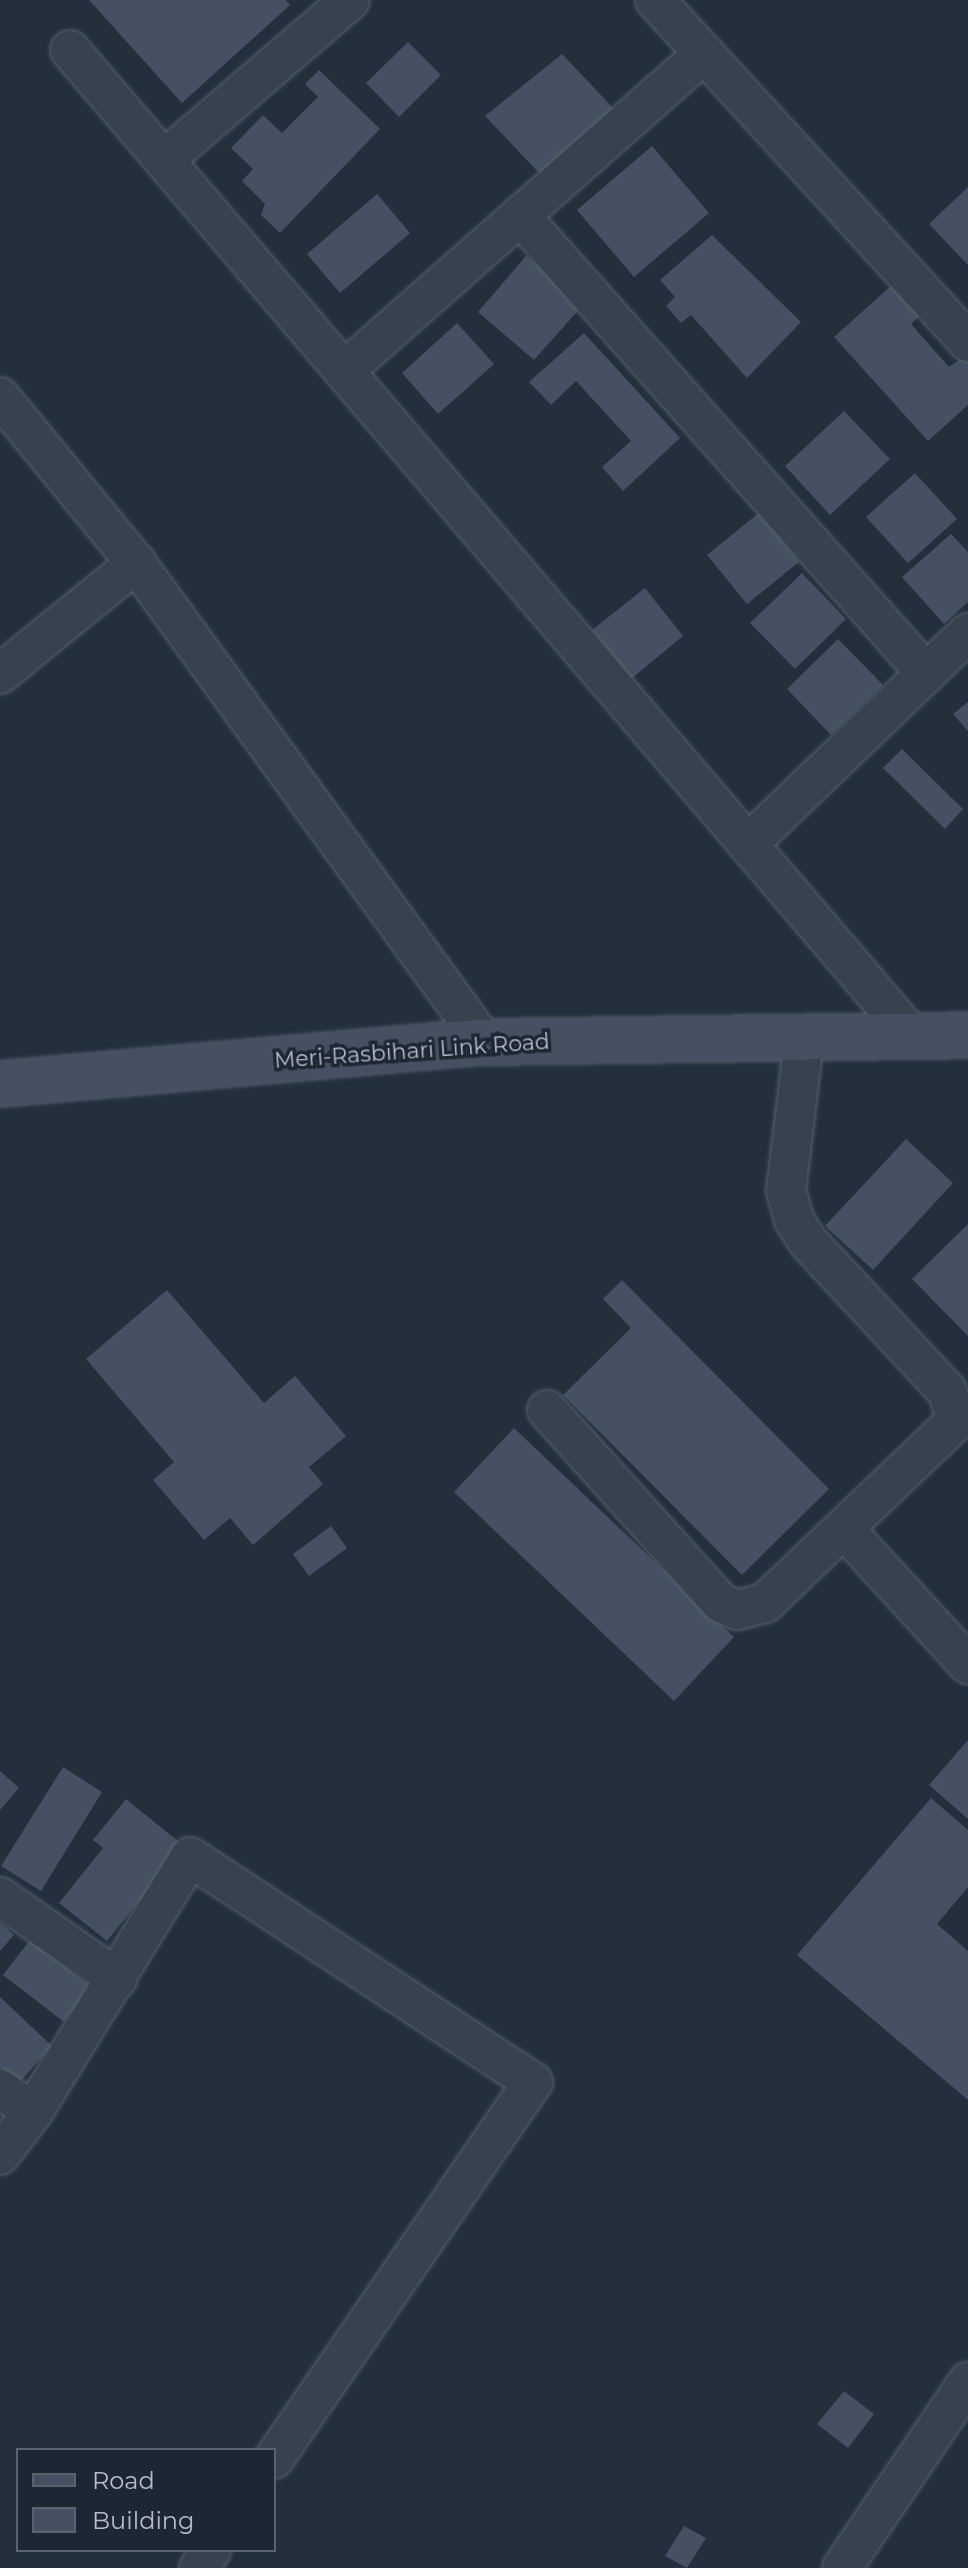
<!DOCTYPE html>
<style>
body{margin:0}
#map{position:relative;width:968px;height:2568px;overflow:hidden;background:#242f3e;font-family:Montserrat,sans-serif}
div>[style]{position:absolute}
.building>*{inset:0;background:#455162}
.roads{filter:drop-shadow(0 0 2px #565f6c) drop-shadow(0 0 2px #565f6c)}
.minor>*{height:38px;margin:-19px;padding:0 19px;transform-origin:19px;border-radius:19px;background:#38414e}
.secondary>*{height:44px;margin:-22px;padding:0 22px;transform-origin:22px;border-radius:22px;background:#465061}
span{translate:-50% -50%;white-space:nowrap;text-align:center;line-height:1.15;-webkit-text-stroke:7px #1d2633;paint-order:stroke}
.street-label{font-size:22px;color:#b4bcc9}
.legend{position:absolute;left:16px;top:2448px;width:260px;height:104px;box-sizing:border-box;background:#1d2633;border:2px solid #59626f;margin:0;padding:10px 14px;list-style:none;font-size:24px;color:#b4bcc9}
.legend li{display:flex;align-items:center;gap:16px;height:40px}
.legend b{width:40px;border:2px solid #59626f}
</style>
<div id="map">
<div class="building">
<i style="clip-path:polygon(89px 0,286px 0,290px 5px,182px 103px)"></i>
<i style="clip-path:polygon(408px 42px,441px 75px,399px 117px,366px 83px)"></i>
<i style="clip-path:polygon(562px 54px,617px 112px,543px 177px,485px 116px)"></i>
<i style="clip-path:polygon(319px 70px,380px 129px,280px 233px,261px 215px,265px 204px,242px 181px,253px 169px,231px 148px,263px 115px,282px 133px,318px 97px,305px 84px)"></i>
<i style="clip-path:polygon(652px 146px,709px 213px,634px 277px,577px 210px)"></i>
<i style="clip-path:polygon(968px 187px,968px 265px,929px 224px)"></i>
<i style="clip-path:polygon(377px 194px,410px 233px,340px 293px,307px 254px)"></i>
<i style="clip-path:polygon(712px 235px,801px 322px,747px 378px,691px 315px,681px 323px,666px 306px,675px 297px,660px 280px)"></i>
<i style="clip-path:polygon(526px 256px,583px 305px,534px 360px,478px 312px)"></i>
<i style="clip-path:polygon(901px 277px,928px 308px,911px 324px,949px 367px,968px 354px,968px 405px,928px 441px,834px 337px)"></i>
<i style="clip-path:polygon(457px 323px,494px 364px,438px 414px,402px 373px)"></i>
<i style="clip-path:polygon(584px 333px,680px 438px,623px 491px,602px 467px,631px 441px,576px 381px,551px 405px,529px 382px)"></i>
<i style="clip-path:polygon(844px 411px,890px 459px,830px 515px,785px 466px)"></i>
<i style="clip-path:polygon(915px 473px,957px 519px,908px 563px,866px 517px)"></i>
<i style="clip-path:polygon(760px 512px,799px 562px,747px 604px,707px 555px)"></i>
<i style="clip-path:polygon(951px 534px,968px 552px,968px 602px,944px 624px,902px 577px)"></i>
<i style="clip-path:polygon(802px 573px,846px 619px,795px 669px,750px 623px)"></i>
<i style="clip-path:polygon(645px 588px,683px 636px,631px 679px,592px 630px)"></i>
<i style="clip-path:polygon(838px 639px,883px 685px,831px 735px,787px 689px)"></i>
<i style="clip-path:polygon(968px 702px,968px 731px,953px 714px)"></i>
<i style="clip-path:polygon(902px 749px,963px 809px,945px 829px,883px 768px)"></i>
<i style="clip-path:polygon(906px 1139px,953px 1183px,873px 1270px,825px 1226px)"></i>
<i style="clip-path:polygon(968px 1224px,968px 1336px,912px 1279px)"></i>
<i style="clip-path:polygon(622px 1280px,829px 1489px,742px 1575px,563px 1395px,631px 1328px,603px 1299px)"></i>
<i style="clip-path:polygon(167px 1290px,264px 1403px,295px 1376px,346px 1436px,309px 1467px,323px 1484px,253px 1545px,230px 1518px,204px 1540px,153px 1480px,174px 1462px,86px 1359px)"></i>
<i style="clip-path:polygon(514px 1428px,734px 1637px,674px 1701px,454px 1492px)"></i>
<i style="clip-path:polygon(331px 1526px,347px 1548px,309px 1576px,293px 1554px)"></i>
<i style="clip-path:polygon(968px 1740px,968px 1819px,929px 1785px)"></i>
<i style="clip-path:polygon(63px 1767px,102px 1792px,41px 1891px,1px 1866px)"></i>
<i style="clip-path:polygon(0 1771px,19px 1788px,0 1810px)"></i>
<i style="clip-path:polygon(931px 1798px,968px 1830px,968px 1887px,937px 1924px,968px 1951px,968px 2100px,797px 1955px)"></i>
<i style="clip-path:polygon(126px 1799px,184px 1846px,107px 1941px,59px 1903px,103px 1848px,93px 1840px)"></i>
<i style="clip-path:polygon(0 1923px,14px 1935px,0 1951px)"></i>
<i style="clip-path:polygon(30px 1940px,91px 1987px,64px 2022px,3px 1975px)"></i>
<i style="clip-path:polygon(0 1997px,52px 2046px,18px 2084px,0 2067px)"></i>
<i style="clip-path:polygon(844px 2391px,874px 2414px,848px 2448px,817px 2424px)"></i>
<i style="clip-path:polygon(684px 2526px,706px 2538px,687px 2568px,665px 2556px)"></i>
</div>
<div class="roads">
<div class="minor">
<i style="left:655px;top:0;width:464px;rotate:47.5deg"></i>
<i style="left:70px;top:50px;width:1295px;rotate:49.51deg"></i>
<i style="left:164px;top:160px;width:245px;rotate:-40.7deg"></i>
<i style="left:521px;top:217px;width:610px;rotate:48.39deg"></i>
<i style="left:344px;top:371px;width:480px;rotate:-41.4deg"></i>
<i style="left:0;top:397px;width:215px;rotate:50.7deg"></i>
<i style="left:136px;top:563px;width:592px;rotate:54deg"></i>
<i style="left:0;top:674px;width:176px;rotate:-39.2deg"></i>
<i style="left:748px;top:844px;width:305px;rotate:-43.8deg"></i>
<i style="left:547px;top:1410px;width:260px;rotate:48deg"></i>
<i style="left:721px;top:1603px;width:17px;rotate:24deg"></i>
<i style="left:737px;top:1610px;width:29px;rotate:-14deg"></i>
<i style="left:765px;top:1603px;width:258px;rotate:-43.6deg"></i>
<i style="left:952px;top:1425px;width:10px;rotate:-66deg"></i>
<i style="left:956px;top:1416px;width:27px;rotate:-110deg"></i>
<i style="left:947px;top:1391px;width:204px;rotate:-133deg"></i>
<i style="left:808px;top:1242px;width:26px;rotate:-122deg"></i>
<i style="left:794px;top:1220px;width:30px;rotate:-105deg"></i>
<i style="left:786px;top:1191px;width:153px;rotate:-83.2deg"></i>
<i style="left:845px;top:1530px;width:182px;rotate:47.5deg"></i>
<i style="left:0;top:1897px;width:143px;rotate:35deg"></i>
<i style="left:0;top:2089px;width:40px;rotate:34.9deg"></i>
<i style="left:0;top:2155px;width:54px;rotate:-52.5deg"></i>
<i style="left:33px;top:2112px;width:299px;rotate:-58.4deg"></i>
<i style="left:190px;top:1857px;width:410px;rotate:33.3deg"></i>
<i style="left:533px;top:2082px;width:457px;rotate:124.5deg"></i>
<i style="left:199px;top:2568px;width:22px;rotate:-56deg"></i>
<i style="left:842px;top:2568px;width:225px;rotate:-55.9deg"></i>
</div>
<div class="secondary">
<i style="left:0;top:1084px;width:486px;rotate:-5deg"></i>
<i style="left:484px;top:1042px;width:484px;rotate:-0.8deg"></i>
</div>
</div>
<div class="street-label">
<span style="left:412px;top:1051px;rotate:-4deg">Meri-Rasbihari Link Road</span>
</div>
<ul class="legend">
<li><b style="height:10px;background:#465061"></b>Road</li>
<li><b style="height:22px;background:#455162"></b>Building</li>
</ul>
</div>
